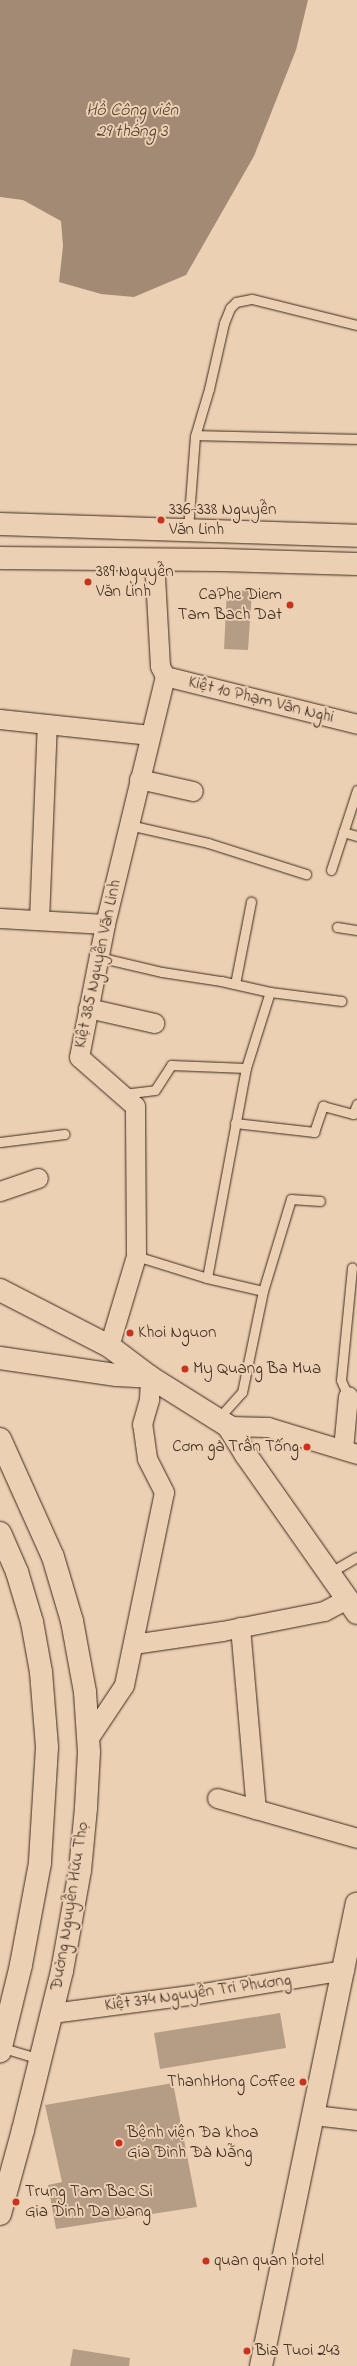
<!DOCTYPE html>
<meta charset="utf-8">
<style>
body{margin:0}
#map{position:relative;width:357px;height:2366px;overflow:hidden;background:#ecd0b3;font-family:"Indie Flower",sans-serif}
div>[style]{position:absolute}
.water>*{inset:0;background:#a28a74}
.building>*{inset:0;background:#b59d85}
.roads{filter:drop-shadow(0 0 1px #3b2a1e) drop-shadow(0 0 1px #3b2a1e)}
.lane>*{height:9px;margin:-4.5px;padding:0 4.5px;transform-origin:4.5px;border-radius:4.5px;background:#ecd0b3}
.street>*{height:19px;margin:-9.5px;padding:0 9.5px;transform-origin:9.5px;border-radius:9.5px;background:#ecd0b3}
.secondary>*{height:22px;margin:-11px;padding:0 11px;transform-origin:11px;border-radius:11px;background:#ecd0b3}
.primary>*{height:22px;margin:-11px;padding:0 11px;transform-origin:11px;border-radius:11px;background:#ecd0b3}
.dots>*{width:11px;height:11px;translate:-50% -50%;box-sizing:border-box;border:2px solid #ecd0b3;border-radius:50%}
span{translate:-50% -50%;white-space:nowrap;text-align:center;line-height:1.15;-webkit-text-stroke:4px #ecd0b3;paint-order:stroke}
.poi-label{font-size:17px;color:#3b2a1e}
.left{translate:0 -50%;text-align:left}
.right{translate:-100% -50%;text-align:right}
.street-label{font-size:17px;color:#3b2a1e}
.water-label{font-size:18px;color:#503d2f;font-style:italic}
</style>
<div id="map">
<div class="water">
<i style="clip-path:polygon(0 0,308px 0,296px 50px,254px 156px,186px 275px,134px 297px,101px 294px,59px 282px,63px 246px,61px 221px,23px 200px,0 197px)"></i>
</div>
<div class="building">
<i style="clip-path:polygon(227px 590px,252px 591px,248px 650px,224px 649px)"></i>
<i style="clip-path:polygon(280px 2013px,286px 2048px,160px 2069px,154px 2033px)"></i>
<i style="clip-path:polygon(173px 2083px,197px 2207px,56px 2229px,48px 2185px,62px 2182px,45px 2105px)"></i>
<i style="clip-path:polygon(73px 2349px,130px 2358px,129px 2366px,70px 2366px)"></i>
</div>
<div class="roads">
<div class="lane">
<i style="left:196px;top:435px;width:161px;rotate:1.4deg"></i>
<i style="left:188px;top:529px;width:93px;rotate:-85.7deg"></i>
<i style="left:195px;top:436px;width:49px;rotate:-73.4deg"></i>
<i style="left:209px;top:389px;width:68px;rotate:-77.2deg"></i>
<i style="left:224px;top:323px;width:16px;rotate:-68deg"></i>
<i style="left:230px;top:308px;width:8px;rotate:-45deg"></i>
<i style="left:236px;top:302px;width:16px;rotate:-11deg"></i>
<i style="left:252px;top:299px;width:108px;rotate:13.9deg"></i>
<i style="left:129px;top:825px;width:81px;rotate:12.8deg"></i>
<i style="left:208px;top:843px;width:103px;rotate:17.6deg"></i>
<i style="left:343px;top:832px;width:15px;rotate:16deg"></i>
<i style="left:331px;top:870px;width:84px;rotate:-72deg"></i>
<i style="left:337px;top:927px;width:20px;rotate:9deg"></i>
<i style="left:98px;top:957px;width:66px;rotate:13.2deg"></i>
<i style="left:162px;top:972px;width:60px;rotate:8.7deg"></i>
<i style="left:221px;top:981px;width:50px;rotate:12.7deg"></i>
<i style="left:270px;top:992px;width:72px;rotate:7.2deg"></i>
<i style="left:235px;top:984px;width:84px;rotate:-79deg"></i>
<i style="left:123px;top:1094px;width:32px;rotate:-7deg"></i>
<i style="left:155px;top:1090px;width:30px;rotate:-57deg"></i>
<i style="left:171px;top:1065px;width:75px;rotate:2.3deg"></i>
<i style="left:235px;top:1123px;width:80px;rotate:6.5deg"></i>
<i style="left:314px;top:1132px;width:28px;rotate:-71deg"></i>
<i style="left:323px;top:1106px;width:31px;rotate:15deg"></i>
<i style="left:353px;top:1114px;width:11px;rotate:-68deg"></i>
<i style="left:0;top:1142px;width:65px;rotate:-7deg"></i>
<i style="left:136px;top:1256px;width:74px;rotate:17.2deg"></i>
<i style="left:207px;top:1278px;width:57px;rotate:13.1deg"></i>
<i style="left:263px;top:1291px;width:103px;rotate:101.7deg"></i>
<i style="left:242px;top:1392px;width:36px;rotate:132deg"></i>
<i style="left:207px;top:1278px;width:214px;rotate:-79.5deg"></i>
<i style="left:246px;top:1068px;width:80px;rotate:-72.5deg"></i>
<i style="left:263px;top:1291px;width:96px;rotate:-73.1deg"></i>
<i style="left:291px;top:1199px;width:29px;rotate:4deg"></i>
<i style="left:348px;top:1396px;width:17px;rotate:-114deg"></i>
<i style="left:341px;top:1380px;width:113px;rotate:-84.4deg"></i>
<i style="left:329px;top:1573px;width:32px;rotate:-30deg"></i>
<i style="left:0;top:2047px;width:42px;rotate:16.7deg"></i>
</div>
<div class="street">
<i style="left:165px;top:676px;width:198px;rotate:14deg"></i>
<i style="left:0;top:719px;width:151px;rotate:6.1deg"></i>
<i style="left:139px;top:779px;width:55px;rotate:12.5deg"></i>
<i style="left:0;top:918px;width:105px;rotate:3.3deg"></i>
<i style="left:39px;top:920px;width:196px;rotate:-87.7deg"></i>
<i style="left:88px;top:1008px;width:68px;rotate:12.8deg"></i>
<i style="left:0;top:1191px;width:40px;rotate:-18.9deg"></i>
<i style="left:109px;top:1346px;width:94px;rotate:-73.3deg"></i>
<i style="left:136px;top:1256px;width:150px;rotate:-90.4deg"></i>
<i style="left:135px;top:1106px;width:74px;rotate:-138.8deg"></i>
<i style="left:79px;top:1057px;width:136px;rotate:-78.9deg"></i>
<i style="left:105px;top:924px;width:255px;rotate:-76.4deg"></i>
<i style="left:165px;top:676px;width:11px;rotate:-117deg"></i>
<i style="left:160px;top:666px;width:107px;rotate:-93.2deg"></i>
<i style="left:228px;top:1426px;width:40px;rotate:1.4deg"></i>
<i style="left:268px;top:1427px;width:93px;rotate:16.9deg"></i>
<i style="left:343px;top:1449px;width:53px;rotate:-84.6deg"></i>
<i style="left:240px;top:1627px;width:183px;rotate:85deg"></i>
<i style="left:133px;top:1644px;width:90px;rotate:-8.3deg"></i>
<i style="left:222px;top:1631px;width:104px;rotate:-11.1deg"></i>
<i style="left:324px;top:1611px;width:26px;rotate:-28deg"></i>
<i style="left:88px;top:1739px;width:65px;rotate:-56.3deg"></i>
<i style="left:124px;top:1685px;width:197px;rotate:-78.3deg"></i>
<i style="left:164px;top:1492px;width:38px;rotate:-117deg"></i>
<i style="left:147px;top:1458px;width:34px;rotate:-98deg"></i>
<i style="left:142px;top:1424px;width:26px;rotate:-74deg"></i>
<i style="left:149px;top:1399px;width:22px;rotate:-87deg"></i>
<i style="left:217px;top:1798px;width:146px;rotate:15.9deg"></i>
<i style="left:52px;top:2013px;width:145px;rotate:-7.5deg"></i>
<i style="left:196px;top:1994px;width:150px;rotate:-9.2deg"></i>
<i style="left:314px;top:2115px;width:43px;rotate:6.6deg"></i>
</div>
<div class="secondary">
<i style="left:0;top:1290px;width:123px;rotate:27.2deg"></i>
<i style="left:109px;top:1346px;width:51px;rotate:37.1deg"></i>
<i style="left:150px;top:1377px;width:92px;rotate:32.1deg"></i>
<i style="left:228px;top:1426px;width:34px;rotate:58deg"></i>
<i style="left:246px;top:1455px;width:193px;rotate:54.9deg"></i>
<i style="left:0;top:1358px;width:118px;rotate:8.3deg"></i>
<i style="left:117px;top:1375px;width:33px;rotate:3deg"></i>
<i style="left:261px;top:2366px;width:472px;rotate:-78.3deg"></i>
</div>
<div class="primary">
<i style="left:0;top:524px;width:357px;rotate:1.9deg"></i>
<i style="left:0;top:558px;width:222px;rotate:0.5deg"></i>
<i style="left:222px;top:560px;width:135px;rotate:1.7deg"></i>
<i style="left:0;top:1439px;width:129px;rotate:65.8deg"></i>
<i style="left:53px;top:1557px;width:67px;rotate:73.5deg"></i>
<i style="left:72px;top:1621px;width:72px;rotate:79.6deg"></i>
<i style="left:85px;top:1692px;width:60px;rotate:86.2deg"></i>
<i style="left:89px;top:1752px;width:56px;rotate:93.1deg"></i>
<i style="left:86px;top:1808px;width:62px;rotate:95.5deg"></i>
<i style="left:80px;top:1870px;width:103px;rotate:100.1deg"></i>
<i style="left:62px;top:1971px;width:164px;rotate:103.8deg"></i>
<i style="left:23px;top:2130px;width:87px;rotate:105.3deg"></i>
<i style="left:0;top:1533px;width:43px;rotate:66.4deg"></i>
<i style="left:17px;top:1572px;width:52px;rotate:73.3deg"></i>
<i style="left:32px;top:1622px;width:51px;rotate:79.8deg"></i>
<i style="left:41px;top:1672px;width:75px;rotate:85.4deg"></i>
<i style="left:47px;top:1747px;width:116px;rotate:93.5deg"></i>
<i style="left:40px;top:1863px;width:104px;rotate:100.6deg"></i>
<i style="left:21px;top:1965px;width:89px;rotate:103.7deg"></i>
</div>
</div>
<div class="dots">
<i style="left:161px;top:520px;background:#c8321e"></i>
<i style="left:88px;top:582px;background:#c8321e"></i>
<i style="left:290px;top:605px;background:#c8321e"></i>
<i style="left:130px;top:1333px;background:#c8321e"></i>
<i style="left:185px;top:1369px;background:#c8321e"></i>
<i style="left:307px;top:1447px;background:#c8321e"></i>
<i style="left:303px;top:2082px;background:#c8321e"></i>
<i style="left:119px;top:2143px;background:#c8321e"></i>
<i style="left:16px;top:2202px;background:#c8321e"></i>
<i style="left:206px;top:2261px;background:#c8321e"></i>
<i style="left:247px;top:2351px;background:#c8321e"></i>
</div>
<div class="poi-label">
<span class="left" style="left:169px;top:520px">336-338 Nguyễn<br>Văn Linh</span>
<span class="left" style="left:96px;top:582px">389 Nguyễn<br>Văn Linh</span>
<span class="right" style="left:282px;top:605px">CaPhe Diem<br>Tam Bach Dat</span>
<span class="left" style="left:138px;top:1333px">Khoi Nguon</span>
<span class="left" style="left:193px;top:1369px">My Quang Ba Mua</span>
<span class="right" style="left:299px;top:1447px">Cơm gà Trần Tống</span>
<span class="right" style="left:295px;top:2082px">ThanhHong Coffee</span>
<span class="left" style="left:127px;top:2143px">Bệnh viện Đa khoa<br>Gia Đình Đà Nẵng</span>
<span class="left" style="left:25px;top:2202px">Trung Tam Bac Si<br>Gia Dinh Da Nang</span>
<span class="left" style="left:214px;top:2261px">quan quan hotel</span>
<span class="left" style="left:255px;top:2351px">Bia Tuoi 243</span>
</div>
<div class="street-label">
<span style="left:261px;top:700px;rotate:14deg">Kiệt 10 Phạm Văn Nghi</span>
<span style="left:98px;top:964px;rotate:-78deg">Kiệt 385 Nguyễn Văn Linh</span>
<span style="left:70px;top:1906px;rotate:-81deg">Đường Nguyễn Hữu Thọ</span>
<span style="left:198px;top:1993px;rotate:-8deg">Kiệt 374 Nguyễn Tri Phương</span>
</div>
<div class="water-label">
<span style="left:132px;top:122px">Hồ Công viên<br>29 tháng 3</span>
</div>
</div>
